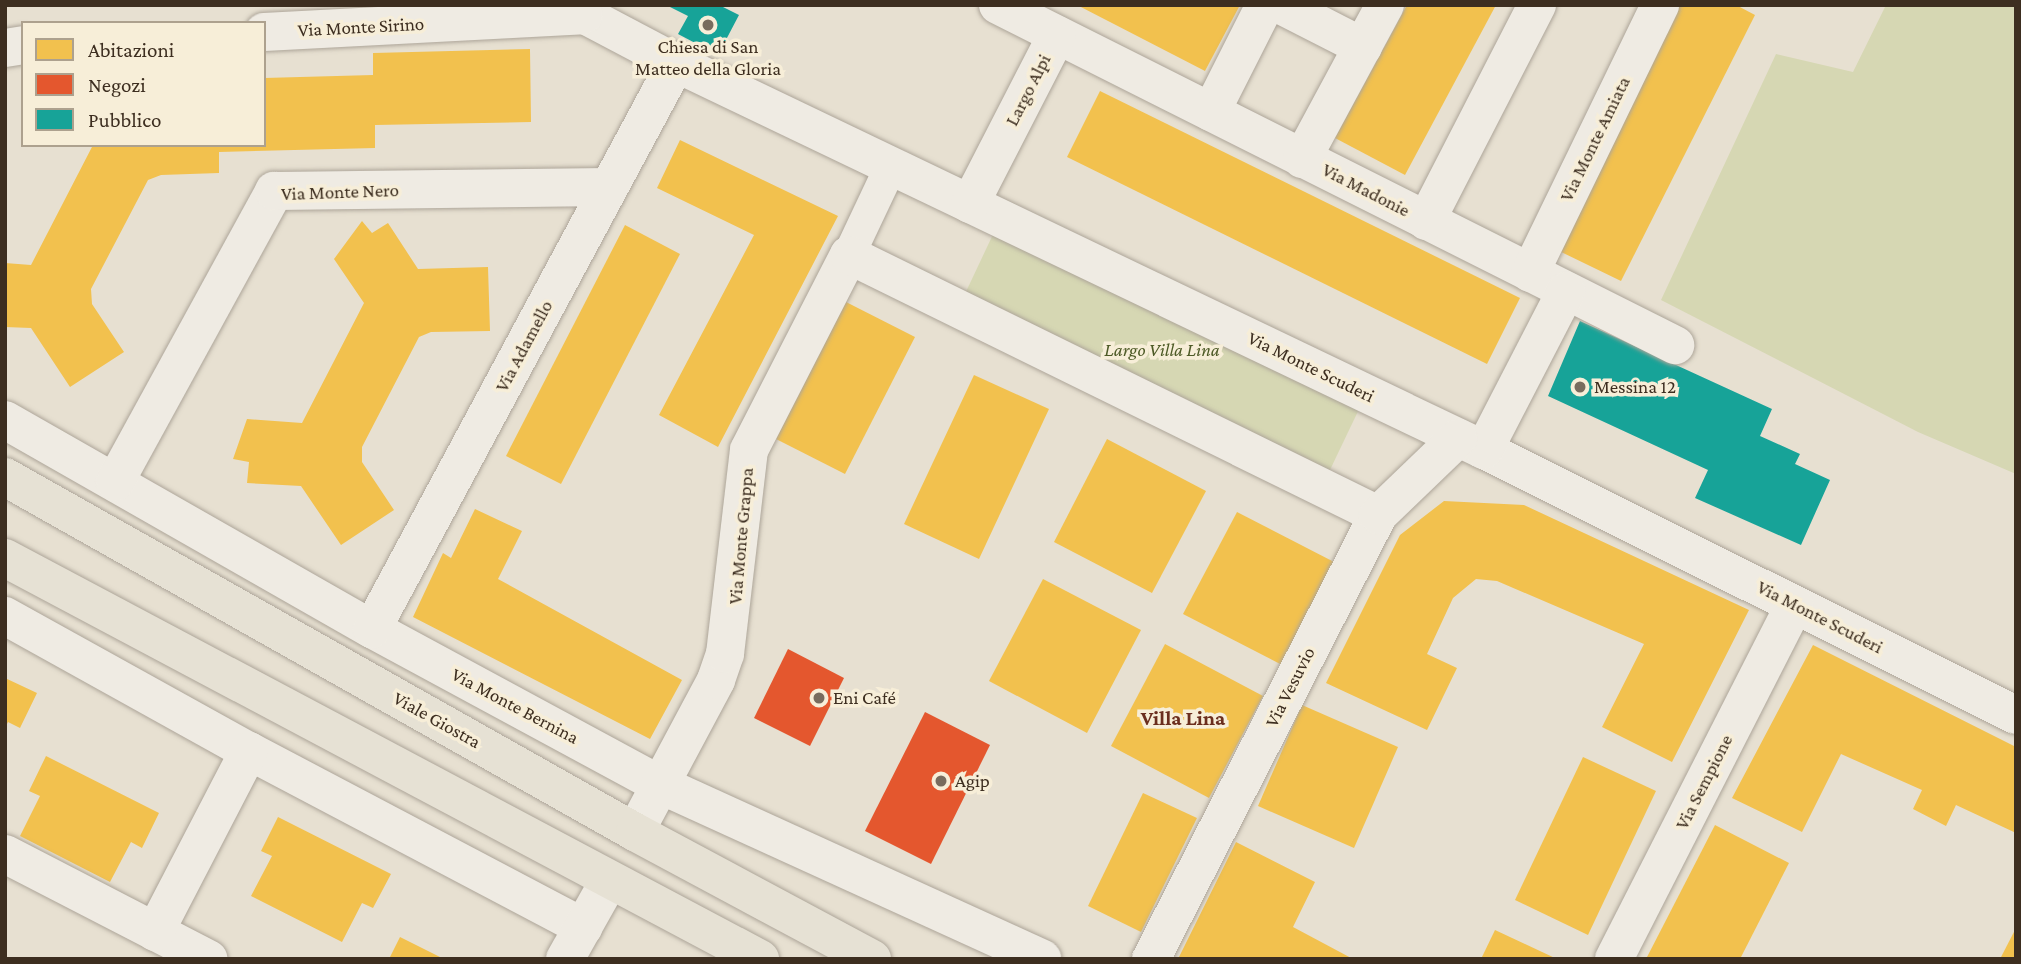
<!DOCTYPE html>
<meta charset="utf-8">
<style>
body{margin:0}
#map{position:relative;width:2021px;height:964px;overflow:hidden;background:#e7e0d1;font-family:"Crimson Pro",serif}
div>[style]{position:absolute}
.green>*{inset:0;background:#d6d7b3}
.homes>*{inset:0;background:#f2c14e}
.shops>*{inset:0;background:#e4572e}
.public>*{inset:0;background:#17a398}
.roads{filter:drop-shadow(0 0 2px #ada599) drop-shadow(0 0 2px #ada599)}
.pedestrian>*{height:32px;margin:-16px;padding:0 16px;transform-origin:16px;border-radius:16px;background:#efebe3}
.minor>*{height:38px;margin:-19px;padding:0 19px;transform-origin:19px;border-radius:19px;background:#efebe3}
.primary>*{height:38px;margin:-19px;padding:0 19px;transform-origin:19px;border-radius:19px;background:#e6e1d4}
.dots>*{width:19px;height:19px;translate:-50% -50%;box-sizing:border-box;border:4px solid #f7eed8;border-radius:50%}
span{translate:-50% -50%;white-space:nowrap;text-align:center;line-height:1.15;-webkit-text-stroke:7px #f7eed8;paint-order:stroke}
.street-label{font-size:19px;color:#3d2e20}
.poi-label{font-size:19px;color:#3d2e20}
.left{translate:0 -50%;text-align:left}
.park-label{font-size:19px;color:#4d5a26;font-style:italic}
.neighbourhood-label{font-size:21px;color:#6b2e1e;font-weight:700}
.frame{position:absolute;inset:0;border:7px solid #3d2e20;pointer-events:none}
.legend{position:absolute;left:21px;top:21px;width:245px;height:126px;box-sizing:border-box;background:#f7eed8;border:2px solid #ada18e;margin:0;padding:9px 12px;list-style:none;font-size:21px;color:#3d2e20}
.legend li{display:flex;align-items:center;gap:14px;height:35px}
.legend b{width:35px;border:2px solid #ada18e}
</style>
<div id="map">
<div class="green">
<i style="clip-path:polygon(1886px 5px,2016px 5px,2016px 474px,1918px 432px,1661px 300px,1776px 54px,1853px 72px)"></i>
<i style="clip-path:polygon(996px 228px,1362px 403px,1329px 472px,963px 298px)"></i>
</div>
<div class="homes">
<i style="clip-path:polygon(1077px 5px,1240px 5px,1205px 71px)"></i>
<i style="clip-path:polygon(1407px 5px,1496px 5px,1405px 175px,1335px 138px)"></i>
<i style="clip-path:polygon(1677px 5px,1736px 5px,1755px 15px,1621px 281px,1555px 249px)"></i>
<i style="clip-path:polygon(530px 49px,531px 122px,375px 125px,375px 148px,219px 152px,219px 173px,161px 175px,148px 180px,91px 289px,92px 304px,124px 352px,70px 387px,31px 328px,5px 327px,5px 263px,31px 265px,93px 145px,264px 145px,264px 78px,373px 75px,373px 53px)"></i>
<i style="clip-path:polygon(1100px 91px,1520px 298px,1487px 364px,1067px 157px)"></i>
<i style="clip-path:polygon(680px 140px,838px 216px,718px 447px,659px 415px,754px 235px,657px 188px)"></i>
<i style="clip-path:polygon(362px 221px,372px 233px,388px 223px,418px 269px,488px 267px,490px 331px,431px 332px,419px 337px,362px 447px,362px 462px,394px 510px,341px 545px,301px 486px,247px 483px,249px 462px,233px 459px,247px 419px,302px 423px,364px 303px,334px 259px)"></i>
<i style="clip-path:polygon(625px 225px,680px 254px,561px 484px,506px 456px)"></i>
<i style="clip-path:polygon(846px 302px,915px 337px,845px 474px,776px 439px)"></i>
<i style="clip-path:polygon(974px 375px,1049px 409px,979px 559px,904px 524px)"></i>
<i style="clip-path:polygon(1107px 439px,1206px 491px,1152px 593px,1054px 542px)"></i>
<i style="clip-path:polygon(1444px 501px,1524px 505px,1749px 610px,1672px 762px,1602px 727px,1644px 644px,1497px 581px,1476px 579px,1453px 598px,1427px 654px,1457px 668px,1427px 730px,1326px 683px,1400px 535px)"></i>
<i style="clip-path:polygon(475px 509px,522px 531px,498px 579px,682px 680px,650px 739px,413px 617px,443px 553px,451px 558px)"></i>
<i style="clip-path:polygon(1237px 512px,1336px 563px,1282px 665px,1183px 614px)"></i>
<i style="clip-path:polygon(1043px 579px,1141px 630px,1087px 733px,989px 681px)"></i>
<i style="clip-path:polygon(1165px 644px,1263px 696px,1209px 798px,1111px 746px)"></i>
<i style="clip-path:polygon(1813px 645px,2016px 747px,2016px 833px,1956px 805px,1946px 826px,1913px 809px,1922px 790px,1841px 754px,1802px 832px,1732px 798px)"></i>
<i style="clip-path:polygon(5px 678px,37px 693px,20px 728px,8px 722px,5px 728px)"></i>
<i style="clip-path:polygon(1302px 705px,1398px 747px,1354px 848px,1258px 806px)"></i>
<i style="clip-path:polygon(46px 756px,159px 813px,142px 848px,131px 842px,110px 882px,20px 836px,40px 796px,29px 791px)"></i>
<i style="clip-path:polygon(1583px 757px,1656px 791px,1588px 935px,1515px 900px)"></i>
<i style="clip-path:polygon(1143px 793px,1197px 818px,1141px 932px,1088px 906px)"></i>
<i style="clip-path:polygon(278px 817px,391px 874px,373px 908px,362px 903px,342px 942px,251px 896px,272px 856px,261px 851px)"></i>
<i style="clip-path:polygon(1715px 825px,1789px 863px,1740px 959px,1646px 959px)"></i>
<i style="clip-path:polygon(1236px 842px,1315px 882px,1293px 927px,1353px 959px,1178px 959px)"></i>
<i style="clip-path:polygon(2016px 928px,2016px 959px,2000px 959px)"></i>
<i style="clip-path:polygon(1495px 930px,1557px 959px,1481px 959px)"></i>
<i style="clip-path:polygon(400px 937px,444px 959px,389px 959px)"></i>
</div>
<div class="shops">
<i style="clip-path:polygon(788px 649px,844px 678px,810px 746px,754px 718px)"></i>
<i style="clip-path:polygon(925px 712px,990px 745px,931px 864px,865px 831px)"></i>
</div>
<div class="public">
<i style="clip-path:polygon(666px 5px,719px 5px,739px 15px,718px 55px,678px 34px,688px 16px)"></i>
<i style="clip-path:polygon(1580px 321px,1772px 409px,1760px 436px,1800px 454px,1795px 464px,1830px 480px,1801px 545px,1695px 498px,1708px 470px,1548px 396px)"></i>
</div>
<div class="roads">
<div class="pedestrian">
<i style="left:849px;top:255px;width:98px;rotate:-64.7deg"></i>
</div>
<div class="minor">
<i style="left:566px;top:5px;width:124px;rotate:27.8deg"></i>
<i style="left:676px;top:63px;width:896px;rotate:25.59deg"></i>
<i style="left:1484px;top:450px;width:594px;rotate:26.48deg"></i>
<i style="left:998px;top:5px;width:758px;rotate:26.67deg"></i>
<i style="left:1281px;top:5px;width:92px;rotate:27.1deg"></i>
<i style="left:264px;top:32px;width:320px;rotate:-3deg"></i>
<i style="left:5px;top:48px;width:18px;rotate:-9deg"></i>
<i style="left:1211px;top:112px;width:120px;rotate:-63.2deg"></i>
<i style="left:1302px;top:159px;width:175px;rotate:-61.7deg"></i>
<i style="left:970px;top:204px;width:190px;rotate:-62.8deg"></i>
<i style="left:1426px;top:221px;width:243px;rotate:-62.8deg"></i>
<i style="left:1530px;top:273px;width:298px;rotate:-64.1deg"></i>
<i style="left:5px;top:420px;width:422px;rotate:29.7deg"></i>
<i style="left:372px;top:629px;width:328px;rotate:28.4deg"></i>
<i style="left:661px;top:785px;width:419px;rotate:24.5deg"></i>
<i style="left:1484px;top:450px;width:179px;rotate:-62.7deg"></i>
<i style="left:115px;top:482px;width:332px;rotate:-61.3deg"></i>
<i style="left:274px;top:191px;width:335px;rotate:-0.7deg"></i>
<i style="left:5px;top:616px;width:279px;rotate:29deg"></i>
<i style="left:249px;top:751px;width:378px;rotate:27.8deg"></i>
<i style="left:372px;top:629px;width:642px;rotate:-61.76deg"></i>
<i style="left:635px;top:832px;width:172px;rotate:-61.9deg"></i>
<i style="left:716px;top:680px;width:28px;rotate:-71deg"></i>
<i style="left:725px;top:654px;width:205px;rotate:-83.3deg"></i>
<i style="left:749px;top:450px;width:219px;rotate:-62.9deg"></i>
<i style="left:849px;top:255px;width:589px;rotate:26.17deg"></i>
<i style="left:5px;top:854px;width:229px;rotate:27.3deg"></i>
<i style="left:155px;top:932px;width:204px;rotate:-62.6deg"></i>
<i style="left:565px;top:959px;width:90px;rotate:-60.6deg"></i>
<i style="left:1151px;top:959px;width:499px;rotate:-62.9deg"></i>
<i style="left:1378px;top:515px;width:111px;rotate:-43.9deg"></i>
<i style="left:1614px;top:959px;width:397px;rotate:-63deg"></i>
</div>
<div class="primary">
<i style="left:5px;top:477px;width:723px;rotate:29.4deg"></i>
<i style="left:635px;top:832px;width:269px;rotate:28.2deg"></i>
<i style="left:5px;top:558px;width:855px;rotate:27.97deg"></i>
</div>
</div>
<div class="dots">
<i style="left:708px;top:25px;background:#786c5e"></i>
<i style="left:1580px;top:387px;background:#786c5e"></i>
<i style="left:819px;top:698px;background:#786c5e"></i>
<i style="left:941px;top:781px;background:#786c5e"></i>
</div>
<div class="street-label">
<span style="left:361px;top:27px;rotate:-3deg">Via Monte Sirino</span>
<span style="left:1028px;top:90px;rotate:-63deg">Largo Alpi</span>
<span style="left:1595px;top:139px;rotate:-64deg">Via Monte Amiata</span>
<span style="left:1366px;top:190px;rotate:27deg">Via Madonie</span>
<span style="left:340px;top:192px;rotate:-2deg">Via Monte Nero</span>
<span style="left:524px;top:346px;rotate:-62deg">Via Adamello</span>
<span style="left:1311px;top:367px;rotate:26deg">Via Monte Scuderi</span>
<span style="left:741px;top:536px;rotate:-85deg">Via Monte Grappa</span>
<span style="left:1820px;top:617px;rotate:27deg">Via Monte Scuderi</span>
<span style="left:1290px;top:687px;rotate:-63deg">Via Vesuvio</span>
<span style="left:515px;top:706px;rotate:28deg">Via Monte Bernina</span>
<span style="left:437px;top:720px;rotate:29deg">Viale Giostra</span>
<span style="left:1704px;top:782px;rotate:-63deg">Via Sempione</span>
</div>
<div class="poi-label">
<span style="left:708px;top:58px">Chiesa di San<br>Matteo della Gloria</span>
<span class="left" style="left:1594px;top:387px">Messina 12</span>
<span class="left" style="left:833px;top:698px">Eni Café</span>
<span class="left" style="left:955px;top:781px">Agip</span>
</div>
<div class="park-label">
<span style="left:1162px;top:350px">Largo Villa Lina</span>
</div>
<div class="neighbourhood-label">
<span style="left:1183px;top:718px">Villa Lina</span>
</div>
<div class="frame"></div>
<ul class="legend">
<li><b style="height:19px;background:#f2c14e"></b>Abitazioni</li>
<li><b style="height:19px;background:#e4572e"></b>Negozi</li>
<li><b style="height:19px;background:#17a398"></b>Pubblico</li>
</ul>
</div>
